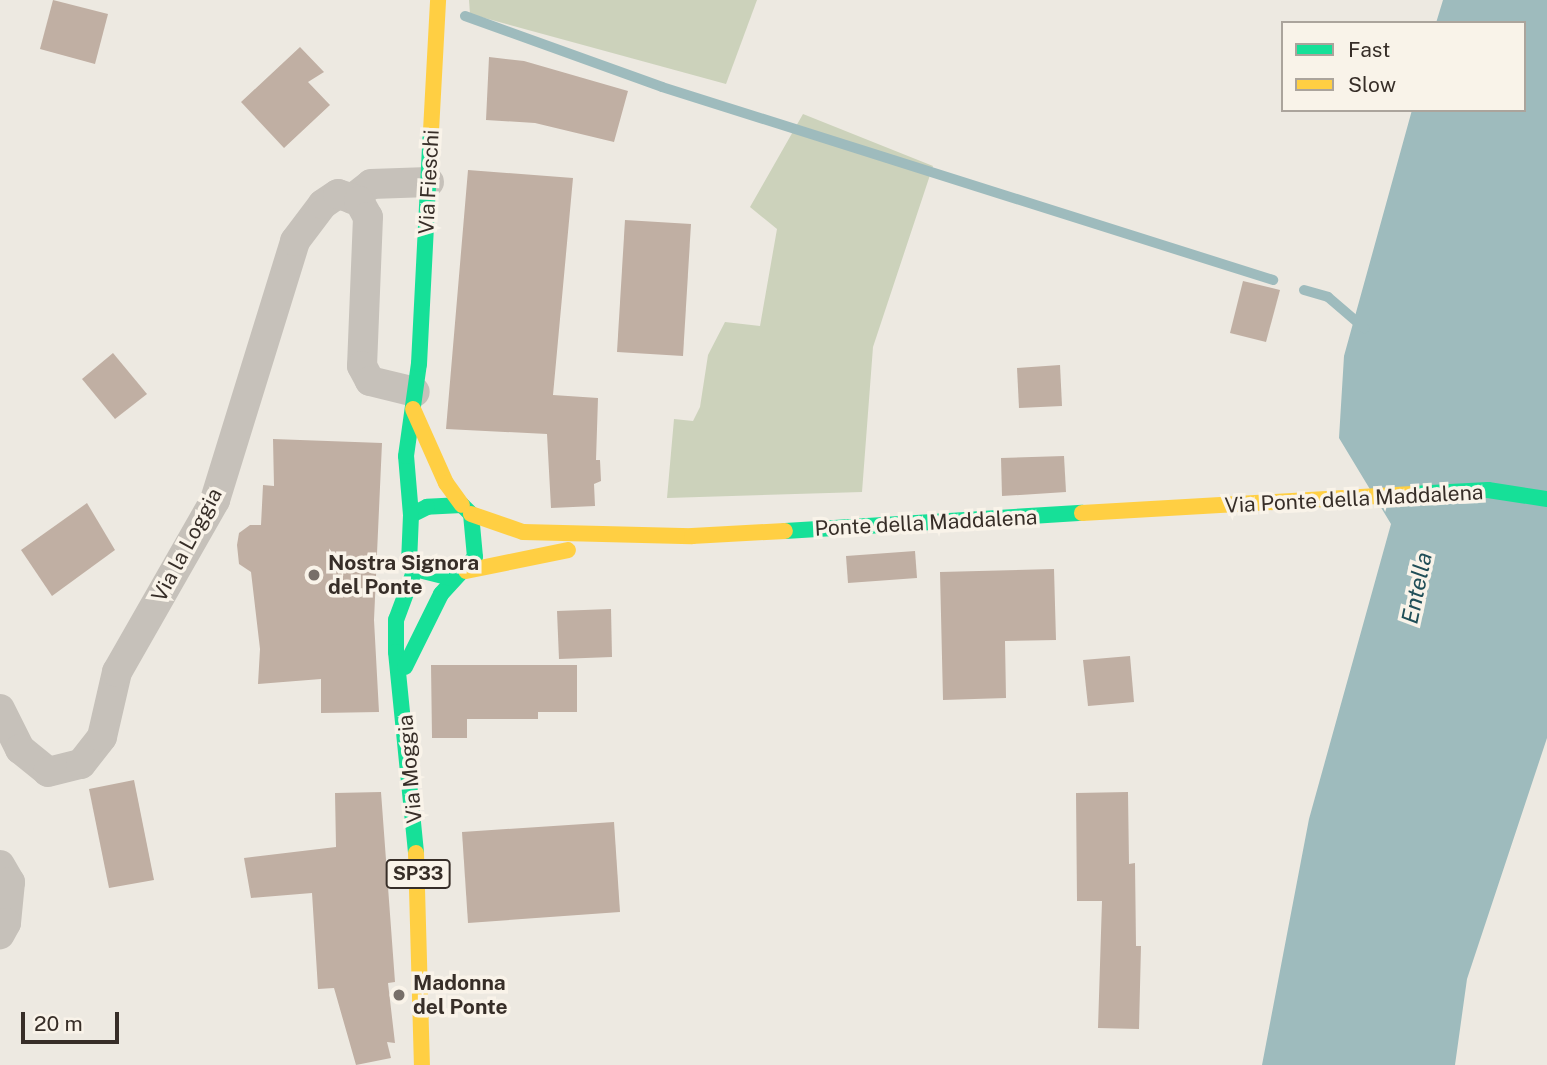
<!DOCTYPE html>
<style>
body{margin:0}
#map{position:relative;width:1547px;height:1065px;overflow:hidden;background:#ede9e1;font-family:"Public Sans",sans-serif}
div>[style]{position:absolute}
.green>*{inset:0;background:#ccd2bb}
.water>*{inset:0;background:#9ebbbd}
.stream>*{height:10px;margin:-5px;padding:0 5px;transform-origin:5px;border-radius:5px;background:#9ebbbd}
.building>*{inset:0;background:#c0afa3}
.street>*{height:30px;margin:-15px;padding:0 15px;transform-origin:15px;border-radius:15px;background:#c6c1ba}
.fast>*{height:16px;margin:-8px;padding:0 8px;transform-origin:8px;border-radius:8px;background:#16e098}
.slow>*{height:16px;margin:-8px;padding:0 8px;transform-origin:8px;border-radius:8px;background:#ffcf43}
.dots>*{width:19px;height:19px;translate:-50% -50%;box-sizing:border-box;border:4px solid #f9f3e9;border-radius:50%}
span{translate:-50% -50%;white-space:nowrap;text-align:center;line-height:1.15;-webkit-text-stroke:7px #f9f3e9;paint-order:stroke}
.shield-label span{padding:2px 5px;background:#f9f3e9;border:2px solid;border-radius:5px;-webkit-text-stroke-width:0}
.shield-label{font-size:19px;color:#372e28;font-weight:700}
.street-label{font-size:21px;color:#372e28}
.poi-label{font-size:21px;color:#372e28;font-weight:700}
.left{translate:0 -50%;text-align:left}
.water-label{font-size:23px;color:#1f4e57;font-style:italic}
.legend{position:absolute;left:1281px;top:21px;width:245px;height:91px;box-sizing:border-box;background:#f9f3e9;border:2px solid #aba49c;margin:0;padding:9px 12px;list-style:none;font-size:21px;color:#372e28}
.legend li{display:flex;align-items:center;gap:14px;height:35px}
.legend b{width:35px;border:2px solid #aba49c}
.scale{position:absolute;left:21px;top:1012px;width:98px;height:32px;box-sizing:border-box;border:4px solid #372e28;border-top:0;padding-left:9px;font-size:21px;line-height:24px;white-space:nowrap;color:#372e28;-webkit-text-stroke:5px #f9f3e9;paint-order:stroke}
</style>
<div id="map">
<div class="green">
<i style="clip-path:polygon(469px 0,757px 0,726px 84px,470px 14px)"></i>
<i style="clip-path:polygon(803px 114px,933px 166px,873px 347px,862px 492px,667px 498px,674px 419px,693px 421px,700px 407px,708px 355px,725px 322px,760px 326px,777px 229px,750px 207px)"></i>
</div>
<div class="water">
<i style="clip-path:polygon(1443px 0,1547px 0,1547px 738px,1467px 979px,1455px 1065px,1262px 1065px,1309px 819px,1391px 524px,1339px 438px,1344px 356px,1412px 110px,1524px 110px,1524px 23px,1436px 23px)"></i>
</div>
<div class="stream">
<i style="left:465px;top:16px;width:209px;rotate:19.8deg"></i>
<i style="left:662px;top:87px;width:641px;rotate:17.53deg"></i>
<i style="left:1304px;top:290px;width:25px;rotate:16deg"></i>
<i style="left:1328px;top:297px;width:48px;rotate:40.7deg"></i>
</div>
<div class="building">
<i style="clip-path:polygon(53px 0,108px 14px,95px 64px,40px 49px)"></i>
<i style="clip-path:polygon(300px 47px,324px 72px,308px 82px,330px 105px,284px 148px,241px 102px)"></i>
<i style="clip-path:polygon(489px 57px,524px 61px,628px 91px,614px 142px,535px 123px,486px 120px)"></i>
<i style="clip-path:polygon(468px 170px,573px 178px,553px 395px,598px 398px,596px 460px,600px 460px,601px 481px,594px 484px,595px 506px,551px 508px,547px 434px,446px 429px)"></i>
<i style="clip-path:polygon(625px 220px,691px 224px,683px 356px,617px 352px)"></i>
<i style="clip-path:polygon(1243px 281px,1280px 290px,1266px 342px,1230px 333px)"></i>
<i style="clip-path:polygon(113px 353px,147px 394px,115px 419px,82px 379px)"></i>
<i style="clip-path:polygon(1060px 365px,1062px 406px,1019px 408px,1017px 368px)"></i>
<i style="clip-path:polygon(273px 439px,382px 443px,374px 620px,379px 712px,321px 713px,321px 679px,258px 684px,260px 649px,251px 572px,239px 564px,237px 545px,239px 533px,250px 525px,261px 525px,263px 485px,274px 486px)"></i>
<i style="clip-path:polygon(1064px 456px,1066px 492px,1002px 496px,1001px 458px)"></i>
<i style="clip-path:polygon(87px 503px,115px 550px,52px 596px,21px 550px)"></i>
<i style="clip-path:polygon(915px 551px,917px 578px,848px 583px,846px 556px)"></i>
<i style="clip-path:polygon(1054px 569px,1056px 640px,1005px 641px,1006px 698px,943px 700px,940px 572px)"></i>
<i style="clip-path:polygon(611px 609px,612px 657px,559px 659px,557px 611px)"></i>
<i style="clip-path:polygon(1130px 656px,1134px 702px,1088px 706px,1083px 660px)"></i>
<i style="clip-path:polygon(431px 665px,577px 665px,577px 712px,538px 712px,538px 719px,467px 719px,467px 738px,432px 738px)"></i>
<i style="clip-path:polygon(134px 780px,154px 880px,109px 888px,89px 789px)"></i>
<i style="clip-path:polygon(381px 792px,395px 982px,388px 983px,395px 1043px,387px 1042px,391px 1058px,356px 1065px,334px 988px,318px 989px,312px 893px,251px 898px,244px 858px,336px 847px,335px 793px)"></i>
<i style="clip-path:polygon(1128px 792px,1129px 864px,1135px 863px,1136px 946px,1141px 946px,1139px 1029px,1098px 1028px,1102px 901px,1077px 901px,1076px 793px)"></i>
<i style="clip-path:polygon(614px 822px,620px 912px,468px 923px,462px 832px)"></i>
</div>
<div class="street">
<i style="left:352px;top:199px;width:24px;rotate:-38deg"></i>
<i style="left:371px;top:184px;width:58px;rotate:-2deg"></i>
<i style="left:0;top:709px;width:45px;rotate:63.4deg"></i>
<i style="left:20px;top:749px;width:36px;rotate:39deg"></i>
<i style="left:48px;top:772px;width:34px;rotate:-14deg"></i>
<i style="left:81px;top:764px;width:34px;rotate:-52deg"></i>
<i style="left:102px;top:737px;width:67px;rotate:-77deg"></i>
<i style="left:117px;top:672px;width:198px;rotate:-60.3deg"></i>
<i style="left:215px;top:500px;width:271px;rotate:-72.8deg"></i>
<i style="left:295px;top:241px;width:46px;rotate:-52.9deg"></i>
<i style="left:323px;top:204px;width:18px;rotate:-34deg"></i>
<i style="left:338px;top:194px;width:22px;rotate:18deg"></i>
<i style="left:359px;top:201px;width:18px;rotate:61deg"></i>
<i style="left:368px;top:217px;width:149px;rotate:92.3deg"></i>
<i style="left:362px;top:366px;width:17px;rotate:62deg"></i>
<i style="left:370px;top:381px;width:46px;rotate:13.7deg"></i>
<i style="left:0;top:865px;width:20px;rotate:60deg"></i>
<i style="left:10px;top:882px;width:41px;rotate:95.6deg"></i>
<i style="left:6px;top:923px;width:13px;rotate:119deg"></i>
</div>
<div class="fast">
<i style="left:1412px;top:494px;width:76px;rotate:-3deg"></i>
<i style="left:1488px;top:490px;width:60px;rotate:8.7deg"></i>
<i style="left:411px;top:515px;width:59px;rotate:-94.8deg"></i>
<i style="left:406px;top:456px;width:93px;rotate:-82deg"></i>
<i style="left:419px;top:364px;width:233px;rotate:-87.1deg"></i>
<i style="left:785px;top:531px;width:298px;rotate:-3.5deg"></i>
<i style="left:415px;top:569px;width:54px;rotate:110.4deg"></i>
<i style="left:396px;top:620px;width:32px;rotate:90deg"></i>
<i style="left:396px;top:652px;width:202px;rotate:84.3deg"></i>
<i style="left:405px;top:667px;width:81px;rotate:-63.7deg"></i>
<i style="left:441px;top:594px;width:50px;rotate:-47.4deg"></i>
<i style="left:475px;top:557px;width:43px;rotate:-95.3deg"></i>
<i style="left:471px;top:514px;width:13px;rotate:-135deg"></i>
<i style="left:462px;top:505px;width:35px;rotate:177deg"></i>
<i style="left:427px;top:507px;width:18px;rotate:153deg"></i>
<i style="left:411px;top:515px;width:47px;rotate:92.4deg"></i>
<i style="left:409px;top:562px;width:9px;rotate:49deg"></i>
<i style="left:415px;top:569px;width:37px;rotate:14deg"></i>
</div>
<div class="slow">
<i style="left:431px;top:131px;width:131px;rotate:-86.9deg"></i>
<i style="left:413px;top:409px;width:81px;rotate:66deg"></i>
<i style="left:446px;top:483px;width:27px;rotate:54deg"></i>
<i style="left:1082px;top:513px;width:331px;rotate:-3.3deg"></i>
<i style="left:471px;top:514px;width:55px;rotate:19.1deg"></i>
<i style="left:523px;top:532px;width:169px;rotate:1.4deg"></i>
<i style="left:692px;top:536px;width:93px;rotate:-3.1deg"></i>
<i style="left:466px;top:571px;width:104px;rotate:-11.6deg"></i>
<i style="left:416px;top:853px;width:212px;rotate:88.4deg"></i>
</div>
<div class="dots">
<i style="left:314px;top:575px;background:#776f69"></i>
<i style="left:399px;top:995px;background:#776f69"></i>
</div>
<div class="shield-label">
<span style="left:418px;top:874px">SP33</span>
</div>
<div class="street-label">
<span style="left:429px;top:182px;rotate:-87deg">Via Fieschi</span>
<span style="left:1354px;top:499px;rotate:-3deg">Via Ponte della Maddalena</span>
<span style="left:926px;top:523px;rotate:-3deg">Ponte della Maddalena</span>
<span style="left:187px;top:545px;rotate:-62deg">Via la Loggia</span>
<span style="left:410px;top:769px;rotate:-95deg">Via Moggia</span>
</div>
<div class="poi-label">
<span class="left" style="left:328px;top:575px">Nostra Signora<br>del Ponte</span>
<span class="left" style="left:413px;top:995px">Madonna<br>del Ponte</span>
</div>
<div class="water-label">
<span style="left:1417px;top:588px;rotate:-78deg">Entella</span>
</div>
<ul class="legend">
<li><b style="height:9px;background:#16e098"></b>Fast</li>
<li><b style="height:9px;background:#ffcf43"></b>Slow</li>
</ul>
<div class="scale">20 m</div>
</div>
